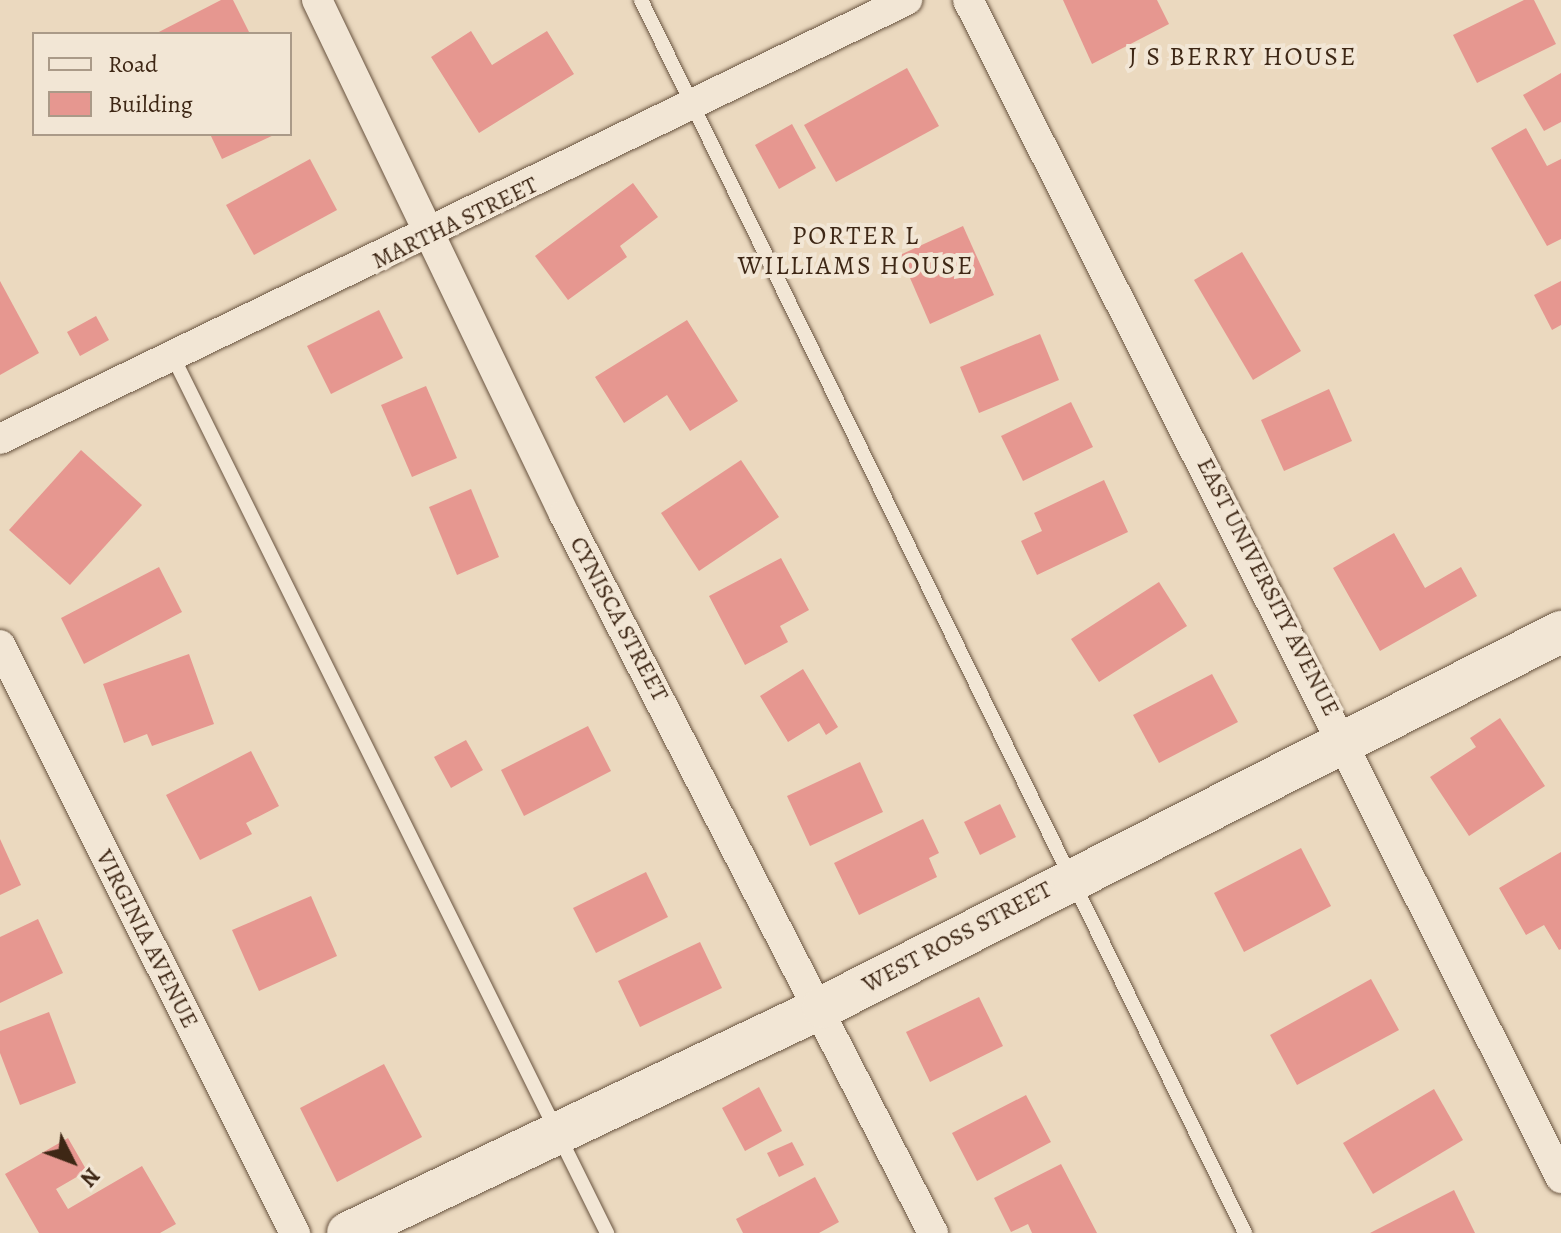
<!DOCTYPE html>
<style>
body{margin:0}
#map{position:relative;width:1561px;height:1233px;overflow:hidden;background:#ebd9bf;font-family:Alegreya,serif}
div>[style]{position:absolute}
.building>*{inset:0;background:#e69790}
.roads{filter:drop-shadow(0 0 2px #695440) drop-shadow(0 0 2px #695440)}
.lane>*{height:14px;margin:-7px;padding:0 7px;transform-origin:7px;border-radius:7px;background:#f2e6d5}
.street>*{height:30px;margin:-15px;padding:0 15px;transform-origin:15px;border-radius:15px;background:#f2e6d5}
.secondary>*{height:42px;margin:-21px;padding:0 21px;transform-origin:21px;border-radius:21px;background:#f2e6d5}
span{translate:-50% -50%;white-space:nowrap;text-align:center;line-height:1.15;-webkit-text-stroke:8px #f2e6d5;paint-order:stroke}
.street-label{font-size:24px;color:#3e2715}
.neighbourhood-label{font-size:26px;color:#3e2715;letter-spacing:2px}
.legend{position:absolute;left:32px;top:32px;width:260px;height:104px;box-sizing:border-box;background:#f2e6d5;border:2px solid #aa9a88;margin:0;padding:10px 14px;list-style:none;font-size:24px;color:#3e2715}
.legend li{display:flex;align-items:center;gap:16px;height:40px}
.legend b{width:40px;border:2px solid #aa9a88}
.north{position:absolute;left:32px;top:1121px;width:80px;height:80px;-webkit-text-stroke:6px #f2e6d5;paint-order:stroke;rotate:132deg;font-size:22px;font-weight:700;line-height:32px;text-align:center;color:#3e2715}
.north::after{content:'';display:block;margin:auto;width:28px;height:36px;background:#3e2715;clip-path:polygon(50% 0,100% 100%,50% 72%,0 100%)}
</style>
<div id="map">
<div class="building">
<i style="clip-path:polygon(221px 0,233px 0,250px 34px,155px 34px)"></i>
<i style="clip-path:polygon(1063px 0,1157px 0,1169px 24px,1092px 64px)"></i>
<i style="clip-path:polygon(1524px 0,1534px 0,1556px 44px,1477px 83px,1453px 35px)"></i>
<i style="clip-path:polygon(471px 31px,492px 65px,547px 31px,574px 74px,479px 133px,431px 57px)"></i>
<i style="clip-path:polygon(907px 68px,939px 126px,836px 182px,804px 125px)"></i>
<i style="clip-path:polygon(1561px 73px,1561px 122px,1544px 131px,1523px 95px)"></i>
<i style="clip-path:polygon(792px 124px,816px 168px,779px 189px,755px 145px)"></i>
<i style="clip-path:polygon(1526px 128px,1547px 166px,1561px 159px,1561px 239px,1547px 246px,1491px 148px)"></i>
<i style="clip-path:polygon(210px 134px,276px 134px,222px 159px)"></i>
<i style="clip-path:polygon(310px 159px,337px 210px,254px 255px,226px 205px)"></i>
<i style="clip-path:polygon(633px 183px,658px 217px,620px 246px,627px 257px,568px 300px,535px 256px)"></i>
<i style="clip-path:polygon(963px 226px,994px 295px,930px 324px,900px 255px)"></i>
<i style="clip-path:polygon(1242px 252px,1301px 351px,1253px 380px,1194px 280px)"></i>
<i style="clip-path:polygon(0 281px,39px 353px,0 375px)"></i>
<i style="clip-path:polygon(1561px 281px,1561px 325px,1552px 330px,1534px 295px)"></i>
<i style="clip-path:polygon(379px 310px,403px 358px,331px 394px,307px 346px)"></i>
<i style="clip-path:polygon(96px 316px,109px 340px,80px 356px,67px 332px)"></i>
<i style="clip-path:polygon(687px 320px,738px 401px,690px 431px,667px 395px,624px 423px,595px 377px)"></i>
<i style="clip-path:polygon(1040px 334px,1059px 380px,979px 413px,960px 367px)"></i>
<i style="clip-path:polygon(426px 386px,457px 458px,412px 477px,381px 405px)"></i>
<i style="clip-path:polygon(1329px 389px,1352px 441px,1284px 471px,1261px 420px)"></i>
<i style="clip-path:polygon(1071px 402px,1093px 447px,1023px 481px,1001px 436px)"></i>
<i style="clip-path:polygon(81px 450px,142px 505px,70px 585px,9px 530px)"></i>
<i style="clip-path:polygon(741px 460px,779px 517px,699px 571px,661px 513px)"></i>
<i style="clip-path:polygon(1104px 480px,1128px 532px,1037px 575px,1021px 541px,1042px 531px,1034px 513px)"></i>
<i style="clip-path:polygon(471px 489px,499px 557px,457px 575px,429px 507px)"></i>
<i style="clip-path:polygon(1394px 533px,1425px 588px,1461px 567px,1477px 596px,1380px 651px,1333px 568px)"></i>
<i style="clip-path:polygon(781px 558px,809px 610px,780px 626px,788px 642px,745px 665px,709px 596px)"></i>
<i style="clip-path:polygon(159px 567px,182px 612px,84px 664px,61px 618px)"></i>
<i style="clip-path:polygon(1159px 582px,1187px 626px,1099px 682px,1071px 639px)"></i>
<i style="clip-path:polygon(189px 654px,214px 724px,152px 746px,147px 734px,124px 743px,103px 684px)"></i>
<i style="clip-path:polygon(803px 669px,838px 727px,826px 735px,819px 723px,788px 742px,760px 696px)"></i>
<i style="clip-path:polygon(1212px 674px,1238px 722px,1159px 763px,1133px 715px)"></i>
<i style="clip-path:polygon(1500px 718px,1545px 786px,1469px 836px,1430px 777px,1476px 747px,1470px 738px)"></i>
<i style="clip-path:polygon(588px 726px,611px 771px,524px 816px,501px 770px)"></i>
<i style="clip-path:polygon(466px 740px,483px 770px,451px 788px,434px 757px)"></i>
<i style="clip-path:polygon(251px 751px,279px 806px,246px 823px,252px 834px,200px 860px,166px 795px)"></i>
<i style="clip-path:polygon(860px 762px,883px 812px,810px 846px,787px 796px)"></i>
<i style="clip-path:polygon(1000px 804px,1016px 837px,980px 855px,964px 822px)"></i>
<i style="clip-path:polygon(923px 819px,939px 853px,929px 858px,937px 877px,859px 915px,834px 863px)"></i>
<i style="clip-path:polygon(0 839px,21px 885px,0 895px)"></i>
<i style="clip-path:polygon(1301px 848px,1331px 906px,1244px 952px,1214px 893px)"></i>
<i style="clip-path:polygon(1561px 852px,1561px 949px,1559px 950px,1544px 925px,1526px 935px,1499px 888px)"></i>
<i style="clip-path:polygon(646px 872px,668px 917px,596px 953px,573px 908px)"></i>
<i style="clip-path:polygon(311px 896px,337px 956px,259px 991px,232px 930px)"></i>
<i style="clip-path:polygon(38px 919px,63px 973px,0 1003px,0 937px)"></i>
<i style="clip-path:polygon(700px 942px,722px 988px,640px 1027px,618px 981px)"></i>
<i style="clip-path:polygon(1371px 979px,1399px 1030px,1297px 1085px,1270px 1035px)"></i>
<i style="clip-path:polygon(979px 997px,1003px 1046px,930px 1082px,906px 1032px)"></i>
<i style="clip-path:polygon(49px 1012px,76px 1083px,20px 1105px,0 1053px,0 1031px)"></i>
<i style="clip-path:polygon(384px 1064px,422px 1137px,337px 1182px,300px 1108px)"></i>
<i style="clip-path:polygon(759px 1087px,782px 1131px,745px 1151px,722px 1108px)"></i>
<i style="clip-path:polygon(1434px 1089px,1463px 1140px,1373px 1194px,1343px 1143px)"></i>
<i style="clip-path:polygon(1026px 1095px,1051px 1142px,977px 1181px,952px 1133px)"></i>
<i style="clip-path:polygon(68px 1138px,87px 1171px,56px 1189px,68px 1209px,142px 1166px,176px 1224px,160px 1233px,39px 1233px,5px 1174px)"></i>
<i style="clip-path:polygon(792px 1142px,804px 1165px,779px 1177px,767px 1153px)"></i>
<i style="clip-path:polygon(1061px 1164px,1097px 1233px,1032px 1233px,1028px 1224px,1011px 1232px,994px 1198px)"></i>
<i style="clip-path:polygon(815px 1177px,839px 1222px,819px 1233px,743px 1233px,736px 1219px)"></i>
<i style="clip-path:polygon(1454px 1190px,1475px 1233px,1370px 1233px)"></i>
</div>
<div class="roads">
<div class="lane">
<i style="left:641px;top:0;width:1373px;rotate:63.9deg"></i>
<i style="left:173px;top:357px;width:978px;rotate:63.64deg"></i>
</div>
<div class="street">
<i style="left:317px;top:0;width:570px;rotate:64.33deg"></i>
<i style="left:564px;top:514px;width:808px;rotate:62.83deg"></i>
<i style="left:968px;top:0;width:1319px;rotate:63.28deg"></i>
<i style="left:0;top:439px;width:1008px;rotate:-25.83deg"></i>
<i style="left:0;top:645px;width:658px;rotate:63.36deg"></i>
</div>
<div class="secondary">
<i style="left:348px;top:1233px;width:526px;rotate:-25.44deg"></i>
<i style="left:823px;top:1007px;width:828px;rotate:-26.94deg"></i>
</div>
</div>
<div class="street-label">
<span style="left:455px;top:223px;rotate:-26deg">MARTHA STREET</span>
<span style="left:1268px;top:587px;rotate:63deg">EAST UNIVERSITY AVENUE</span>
<span style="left:619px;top:619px;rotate:62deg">CYNISCA STREET</span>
<span style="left:957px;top:937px;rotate:-28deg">WEST ROSS STREET</span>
<span style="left:147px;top:939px;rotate:63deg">VIRGINIA AVENUE</span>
</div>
<div class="neighbourhood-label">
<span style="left:1243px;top:57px">J S BERRY HOUSE</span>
<span style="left:856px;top:251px">PORTER L<br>WILLIAMS HOUSE</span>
</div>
<ul class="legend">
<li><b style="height:10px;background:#f2e6d5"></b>Road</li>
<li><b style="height:22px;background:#e69790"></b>Building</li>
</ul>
<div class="north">N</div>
</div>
